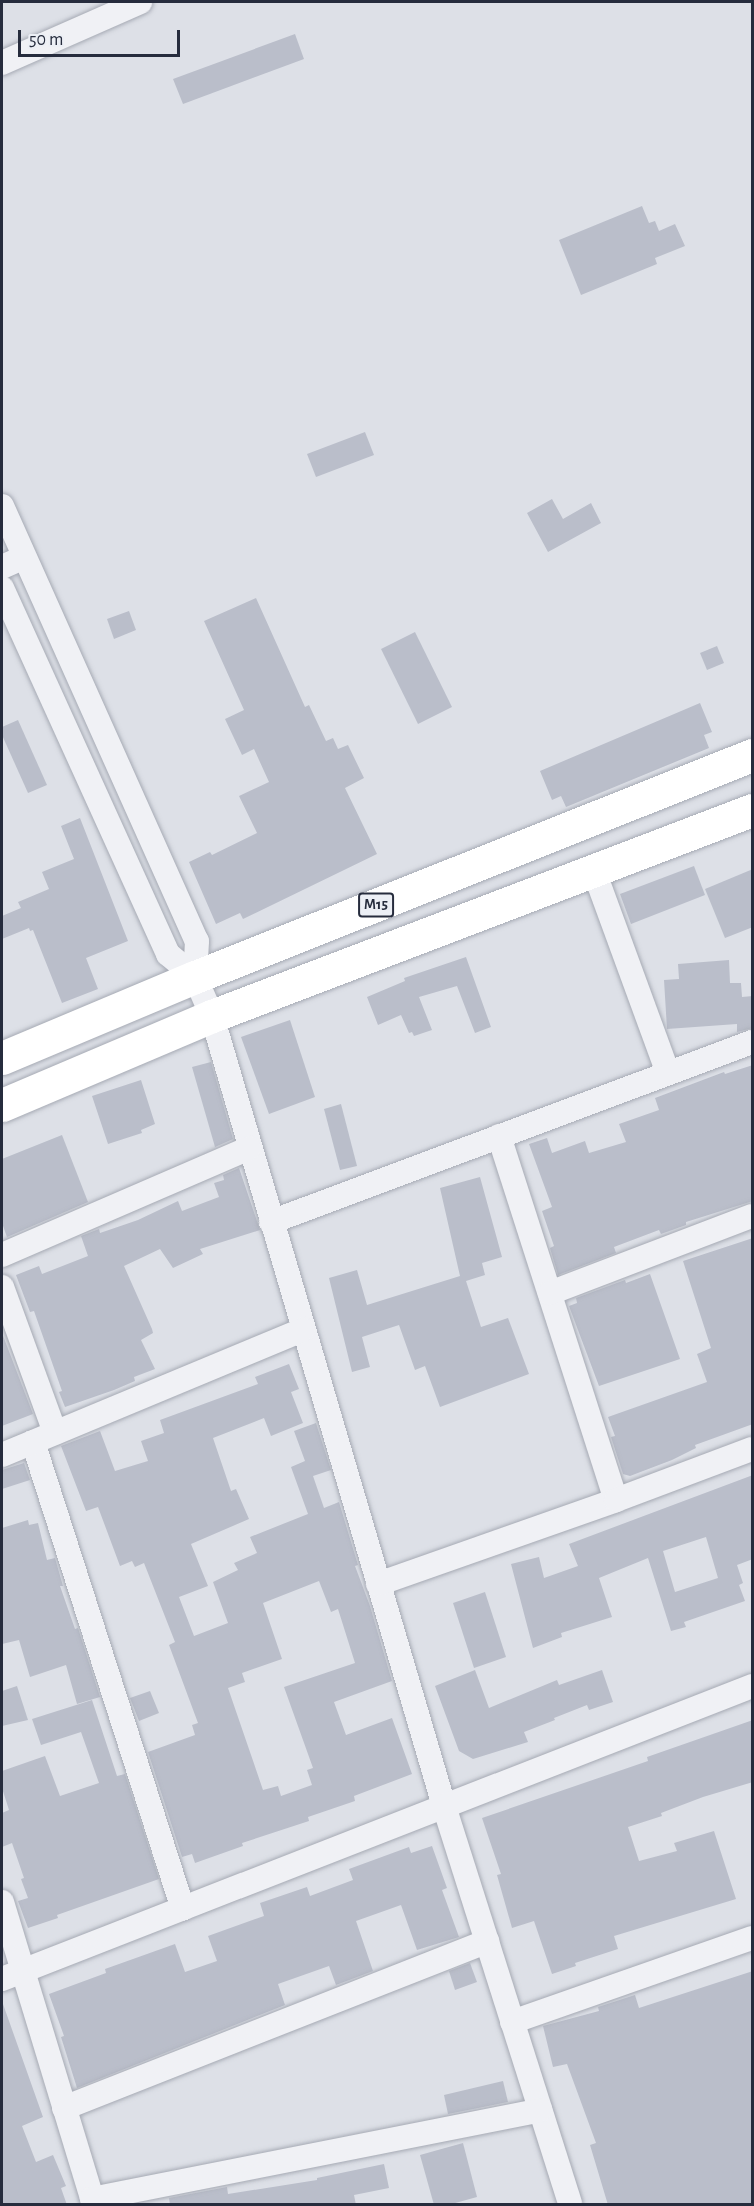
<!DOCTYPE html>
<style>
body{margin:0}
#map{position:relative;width:754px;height:2206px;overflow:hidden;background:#dde0e7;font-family:"Alegreya Sans",sans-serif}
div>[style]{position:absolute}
.building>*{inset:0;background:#babeca}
.roads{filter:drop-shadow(0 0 2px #a6aab4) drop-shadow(0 0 2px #a6aab4)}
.minor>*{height:24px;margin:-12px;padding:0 12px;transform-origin:12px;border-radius:12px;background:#f0f1f5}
.highway>*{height:33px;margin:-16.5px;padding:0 16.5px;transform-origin:16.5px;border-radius:16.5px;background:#fff}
span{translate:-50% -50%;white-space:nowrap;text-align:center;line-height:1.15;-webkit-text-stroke:5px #eceff5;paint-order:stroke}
.shield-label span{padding:2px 4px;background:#eceff5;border:2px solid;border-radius:4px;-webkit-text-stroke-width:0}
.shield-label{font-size:15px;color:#262c3d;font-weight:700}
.frame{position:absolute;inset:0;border:3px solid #262c3d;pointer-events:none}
.scale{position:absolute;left:18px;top:30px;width:162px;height:27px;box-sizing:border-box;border:3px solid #262c3d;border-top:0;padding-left:8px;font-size:18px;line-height:21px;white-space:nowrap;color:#262c3d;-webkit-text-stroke:4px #eceff5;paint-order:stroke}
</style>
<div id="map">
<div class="building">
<i style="clip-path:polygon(295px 34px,304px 59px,183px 104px,173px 79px)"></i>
<i style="clip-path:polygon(642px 206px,649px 223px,655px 221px,659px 231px,675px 224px,685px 246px,655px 258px,657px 264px,581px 295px,559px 240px)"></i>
<i style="clip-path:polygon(365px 432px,374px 455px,316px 477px,307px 454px)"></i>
<i style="clip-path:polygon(552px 499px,563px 519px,591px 503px,601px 523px,548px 552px,527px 513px)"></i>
<i style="clip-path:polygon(256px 598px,305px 707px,309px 705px,326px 741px,333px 738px,338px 749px,348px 745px,364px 778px,345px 788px,377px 854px,243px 919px,240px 913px,216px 924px,189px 862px,210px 852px,212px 855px,257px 833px,239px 796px,269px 782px,254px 749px,242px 755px,225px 719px,244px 710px,204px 621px)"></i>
<i style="clip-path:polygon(129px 611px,136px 630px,114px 639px,107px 619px)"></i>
<i style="clip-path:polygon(415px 632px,452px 707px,418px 724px,381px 649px)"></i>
<i style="clip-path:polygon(717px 646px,724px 663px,707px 670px,700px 653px)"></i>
<i style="clip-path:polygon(700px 703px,712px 732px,704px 735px,709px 748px,566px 807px,561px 796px,552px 800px,540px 771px)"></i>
<i style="clip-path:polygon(18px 720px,47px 785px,28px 793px,2px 735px,2px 727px)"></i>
<i style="clip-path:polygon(80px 818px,128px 941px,86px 958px,98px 989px,62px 1003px,33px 930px,30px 931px,29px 928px,2px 939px,2px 916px,21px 908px,18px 902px,49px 889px,42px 872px,74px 859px,61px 826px)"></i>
<i style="clip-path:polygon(694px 866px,705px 895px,631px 924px,620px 894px)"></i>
<i style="clip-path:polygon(753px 869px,753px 927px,725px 938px,705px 889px)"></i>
<i style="clip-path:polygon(466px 957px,491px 1027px,475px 1033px,457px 986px,419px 997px,432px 1030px,414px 1036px,412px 1032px,409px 1033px,401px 1015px,378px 1025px,367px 997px,405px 981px,404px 978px)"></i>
<i style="clip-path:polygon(729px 960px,730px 983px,741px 983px,742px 997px,753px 996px,753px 1028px,737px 1032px,737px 1024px,667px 1029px,664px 980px,679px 979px,678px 964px)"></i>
<i style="clip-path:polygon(290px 1020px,315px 1097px,269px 1114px,241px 1037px)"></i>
<i style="clip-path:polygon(211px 1062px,233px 1139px,215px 1147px,192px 1067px)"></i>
<i style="clip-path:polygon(753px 1065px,753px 1201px,686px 1222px,686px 1225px,661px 1234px,659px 1230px,614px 1247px,616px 1253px,558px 1275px,550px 1248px,554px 1246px,542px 1211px,552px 1207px,529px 1144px,547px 1138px,552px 1153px,585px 1141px,589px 1153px,626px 1142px,619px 1124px,659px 1110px,655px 1098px,724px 1072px,725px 1074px)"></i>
<i style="clip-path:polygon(141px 1080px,155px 1124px,141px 1130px,142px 1133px,108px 1144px,92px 1096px)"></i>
<i style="clip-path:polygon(341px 1104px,357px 1166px,340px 1170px,324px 1109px)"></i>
<i style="clip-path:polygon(62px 1135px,88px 1202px,7px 1237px,2px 1223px,2px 1159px)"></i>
<i style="clip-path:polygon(239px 1168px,260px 1230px,200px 1249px,203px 1254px,173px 1268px,160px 1249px,124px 1266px,152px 1329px,153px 1333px,141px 1340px,155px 1369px,134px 1377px,135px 1381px,114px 1390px,65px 1407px,59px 1392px,62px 1391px,34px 1311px,30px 1312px,16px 1275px,39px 1266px,42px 1274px,88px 1256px,81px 1236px,99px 1229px,100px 1233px,138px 1220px,178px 1201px,182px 1211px,219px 1197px,214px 1183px,224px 1180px,223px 1175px)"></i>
<i style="clip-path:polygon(480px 1177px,502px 1257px,482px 1263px,485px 1275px,466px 1281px,481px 1327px,508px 1318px,529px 1374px,440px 1407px,425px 1366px,415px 1370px,399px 1325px,362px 1337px,370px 1367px,352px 1372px,329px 1278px,357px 1270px,367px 1305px,460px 1276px,440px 1188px)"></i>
<i style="clip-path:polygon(753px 1238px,753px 1424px,695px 1445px,696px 1448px,672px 1460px,630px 1476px,623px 1474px,611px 1437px,615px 1436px,608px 1417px,707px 1382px,697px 1354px,711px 1348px,683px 1261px)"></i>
<i style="clip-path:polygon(650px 1274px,680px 1359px,599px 1386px,569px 1306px,577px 1303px,576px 1298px,625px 1280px,626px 1283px)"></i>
<i style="clip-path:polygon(2px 1333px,33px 1414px,2px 1426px)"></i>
<i style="clip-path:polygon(evenodd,289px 1364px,299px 1389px,291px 1392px,303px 1423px,271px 1436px,264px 1418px,213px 1438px,231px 1491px,236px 1489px,249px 1519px,191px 1544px,208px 1586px,179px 1597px,194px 1636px,228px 1623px,213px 1582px,238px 1570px,234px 1563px,257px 1553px,250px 1537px,308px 1514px,291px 1467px,305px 1461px,294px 1431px,316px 1423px,331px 1470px,313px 1476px,324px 1508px,339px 1502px,358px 1565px,355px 1566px,370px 1606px,392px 1681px,334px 1702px,346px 1735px,392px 1718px,412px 1774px,354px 1796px,355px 1801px,308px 1817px,309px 1821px,242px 1843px,243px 1846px,195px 1863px,192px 1854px,182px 1857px,148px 1752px,195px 1735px,192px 1725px,198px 1723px,169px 1645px,175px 1642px,144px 1563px,135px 1567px,132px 1561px,120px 1566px,98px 1507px,86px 1511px,61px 1446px,100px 1431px,115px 1471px,148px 1461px,141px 1441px,164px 1433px,160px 1420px,258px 1384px,255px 1377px,289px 1364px,319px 1581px,331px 1612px,338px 1609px,355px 1663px,284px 1687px,313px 1768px,307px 1770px,312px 1785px,281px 1796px,278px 1786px,263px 1790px,228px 1688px,245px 1682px,242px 1673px,282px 1659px,263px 1603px,319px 1581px)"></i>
<i style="clip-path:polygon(24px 1463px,30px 1480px,2px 1489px,2px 1470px)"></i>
<i style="clip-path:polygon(evenodd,753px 1475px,753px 1559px,737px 1565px,743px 1583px,739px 1585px,745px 1601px,684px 1622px,686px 1627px,671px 1631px,648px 1558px,599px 1578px,612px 1617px,561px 1633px,562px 1637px,533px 1648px,511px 1564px,539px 1557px,544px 1578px,578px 1566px,569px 1544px,753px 1475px,706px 1537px,718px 1578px,675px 1592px,663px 1551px,706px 1537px)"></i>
<i style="clip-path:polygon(28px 1520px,29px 1525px,38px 1523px,47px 1560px,55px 1558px,63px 1586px,60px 1586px,75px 1629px,78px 1628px,100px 1697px,77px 1704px,66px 1665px,30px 1677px,19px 1640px,2px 1644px,2px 1528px)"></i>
<i style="clip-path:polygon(485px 1592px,506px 1657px,474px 1668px,453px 1603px)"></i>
<i style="clip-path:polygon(475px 1670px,489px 1708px,557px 1680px,559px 1685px,602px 1670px,613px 1702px,589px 1710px,587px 1705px,554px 1718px,555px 1720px,524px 1732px,528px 1742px,473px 1759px,459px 1751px,435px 1686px)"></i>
<i style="clip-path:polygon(17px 1686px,28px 1720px,2px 1726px,2px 1691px)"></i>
<i style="clip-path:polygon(150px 1691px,159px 1713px,139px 1721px,130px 1698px)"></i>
<i style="clip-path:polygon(92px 1700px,117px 1776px,125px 1774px,159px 1879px,57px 1915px,58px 1918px,28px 1928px,18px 1901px,28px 1898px,21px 1879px,24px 1878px,12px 1843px,2px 1847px,2px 1813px,9px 1810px,2px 1788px,2px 1771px,45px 1756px,60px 1796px,99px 1783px,81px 1732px,41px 1745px,32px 1719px)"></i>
<i style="clip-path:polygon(753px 1720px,753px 1782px,703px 1797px,661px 1813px,662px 1816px,628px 1827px,639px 1861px,677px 1851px,674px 1843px,714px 1831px,736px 1899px,614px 1936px,618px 1949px,575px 1963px,576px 1966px,552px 1974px,534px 1921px,512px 1928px,497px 1875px,501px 1874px,482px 1818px,648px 1761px,647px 1757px)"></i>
<i style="clip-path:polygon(432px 1846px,447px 1888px,442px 1890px,459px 1937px,417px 1950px,401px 1905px,356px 1921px,373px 1971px,336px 1985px,329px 1966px,278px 1984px,285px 2005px,77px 2088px,61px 2037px,64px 2036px,49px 1994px,106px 1973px,105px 1969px,175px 1944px,185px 1972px,217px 1961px,208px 1936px,264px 1916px,260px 1903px,307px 1887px,310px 1896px,353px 1880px,349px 1869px,409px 1847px,411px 1853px)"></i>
<i style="clip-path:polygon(470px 1963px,477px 1982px,455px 1990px,449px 1971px)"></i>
<i style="clip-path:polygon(753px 1971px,753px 2205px,608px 2205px,590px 2145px,596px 2143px,567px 2064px,553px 2067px,543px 2026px,599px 2011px,598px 2007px,635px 1995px,639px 2008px)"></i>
<i style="clip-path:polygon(3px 2004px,43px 2117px,22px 2126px,36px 2162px,53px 2155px,66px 2186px,61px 2188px,67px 2205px,2px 2205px)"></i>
<i style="clip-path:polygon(503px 2081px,508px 2102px,448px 2114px,444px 2095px)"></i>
<i style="clip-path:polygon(463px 2143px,477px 2197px,448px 2205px,434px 2205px,420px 2155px)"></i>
<i style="clip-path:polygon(384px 2164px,389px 2188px,354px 2195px,356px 2205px,170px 2205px,169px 2198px,227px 2187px,228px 2194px,317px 2180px,317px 2178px)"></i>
</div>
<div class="roads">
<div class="minor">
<i style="left:2px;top:63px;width:151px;rotate:-23.8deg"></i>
<i style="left:2px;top:506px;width:477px;rotate:65.9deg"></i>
<i style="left:197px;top:941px;width:36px;rotate:93deg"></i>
<i style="left:195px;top:977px;width:43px;rotate:66.4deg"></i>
<i style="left:212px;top:1016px;width:823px;rotate:73.63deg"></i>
<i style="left:444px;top:1806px;width:417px;rotate:72.4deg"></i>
<i style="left:2px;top:567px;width:24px;rotate:-24deg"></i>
<i style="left:2px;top:588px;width:402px;rotate:65.6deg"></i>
<i style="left:168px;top:954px;width:35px;rotate:40deg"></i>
<i style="left:594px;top:871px;width:215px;rotate:69.9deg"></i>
<i style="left:499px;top:1136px;width:382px;rotate:72.2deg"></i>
<i style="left:271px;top:1222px;width:514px;rotate:-20.52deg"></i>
<i style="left:2px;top:1255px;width:269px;rotate:-23.4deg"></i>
<i style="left:2px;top:1287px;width:155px;rotate:70deg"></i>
<i style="left:550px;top:1293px;width:216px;rotate:-20.9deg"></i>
<i style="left:33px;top:1442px;width:490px;rotate:72.2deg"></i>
<i style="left:2px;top:1455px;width:326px;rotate:-22.6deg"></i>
<i style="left:378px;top:1584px;width:252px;rotate:-19.4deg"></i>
<i style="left:616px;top:1500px;width:145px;rotate:-20.6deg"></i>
<i style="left:2px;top:1902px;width:316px;rotate:73.1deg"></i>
<i style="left:2px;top:1979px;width:805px;rotate:-21.34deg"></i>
<i style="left:512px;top:2022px;width:254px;rotate:-19.3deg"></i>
<i style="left:64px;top:2108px;width:455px;rotate:-21.5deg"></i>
<i style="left:92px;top:2199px;width:457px;rotate:-11.2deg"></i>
</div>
<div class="highway">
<i style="left:2px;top:1058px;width:209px;rotate:-22.8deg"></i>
<i style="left:195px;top:977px;width:600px;rotate:-21.73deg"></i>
<i style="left:2px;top:1105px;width:228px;rotate:-23deg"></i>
<i style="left:212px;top:1016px;width:578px;rotate:-20.88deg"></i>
</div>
</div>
<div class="shield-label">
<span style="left:376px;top:905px">M15</span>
</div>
<div class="frame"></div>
<div class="scale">50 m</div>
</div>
